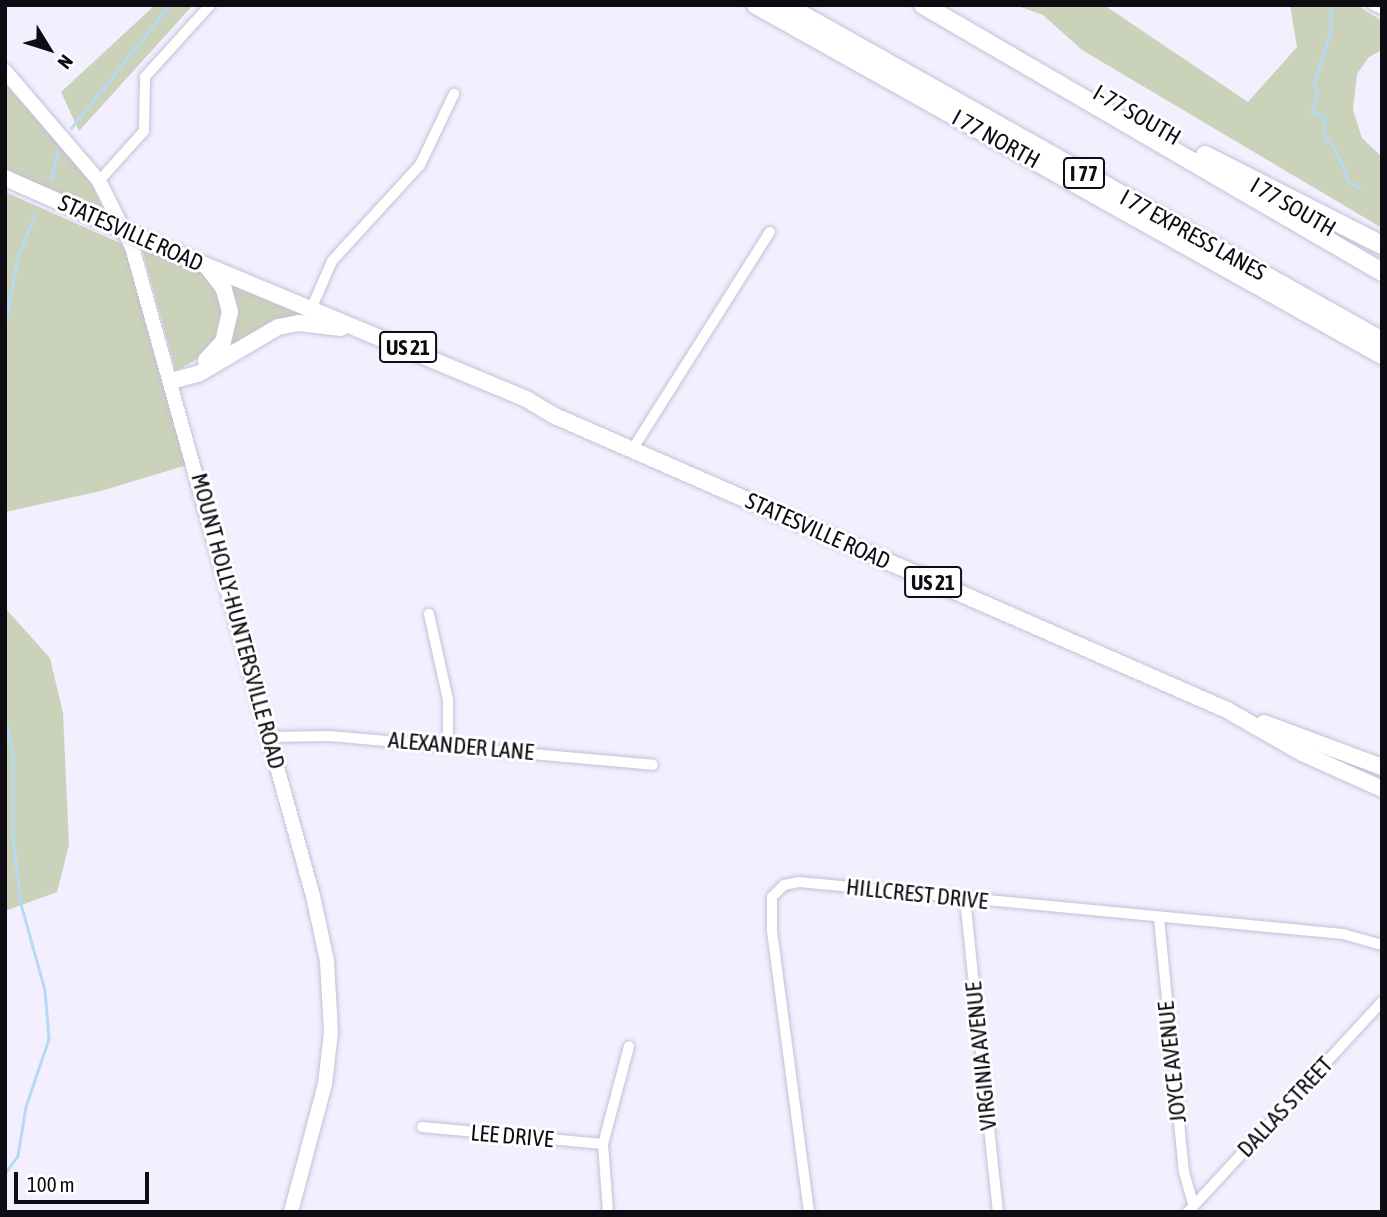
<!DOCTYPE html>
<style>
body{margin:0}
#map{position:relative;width:1387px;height:1217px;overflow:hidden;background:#f3efff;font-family:"Asap Condensed",sans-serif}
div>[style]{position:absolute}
.green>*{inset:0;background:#cbd2ba}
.stream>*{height:2.5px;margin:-1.25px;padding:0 1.25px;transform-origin:1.25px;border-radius:1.25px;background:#b7daf4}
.roads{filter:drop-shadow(0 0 2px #c6bfd7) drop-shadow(0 0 2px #c6bfd7)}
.street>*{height:10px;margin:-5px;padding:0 5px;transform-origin:5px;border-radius:5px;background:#fff}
.secondary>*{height:14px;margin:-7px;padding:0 7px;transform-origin:7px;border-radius:7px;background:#fff}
.primary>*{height:16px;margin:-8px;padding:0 8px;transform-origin:8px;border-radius:8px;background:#fff}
.highway>*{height:18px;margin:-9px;padding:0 9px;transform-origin:9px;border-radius:9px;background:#fff}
.bridges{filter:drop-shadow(0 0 2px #c6bfd7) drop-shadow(0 0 2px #c6bfd7)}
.primary-bridge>*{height:16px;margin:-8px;padding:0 8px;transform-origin:8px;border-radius:8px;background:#fff}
span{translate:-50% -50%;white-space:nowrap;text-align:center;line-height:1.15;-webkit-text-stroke:6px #fff;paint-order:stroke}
.shield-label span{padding:2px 5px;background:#fff;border:2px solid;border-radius:5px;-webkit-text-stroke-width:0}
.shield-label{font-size:21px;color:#0e0b13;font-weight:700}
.street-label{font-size:23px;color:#0e0b13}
.frame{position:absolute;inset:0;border:7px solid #0e0b13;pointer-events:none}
.north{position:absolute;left:14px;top:14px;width:70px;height:70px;-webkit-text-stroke:5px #fff;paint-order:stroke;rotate:128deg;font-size:19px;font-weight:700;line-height:28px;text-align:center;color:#0e0b13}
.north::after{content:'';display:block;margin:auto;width:24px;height:32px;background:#0e0b13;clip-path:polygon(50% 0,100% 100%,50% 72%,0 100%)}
.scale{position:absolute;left:14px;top:1172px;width:135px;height:32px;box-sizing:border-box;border:4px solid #0e0b13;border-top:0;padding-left:9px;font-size:21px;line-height:24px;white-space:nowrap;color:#0e0b13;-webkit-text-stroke:5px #fff;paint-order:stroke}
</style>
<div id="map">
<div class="green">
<i style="clip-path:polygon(155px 5px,193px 5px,79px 131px,61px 92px)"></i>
<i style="clip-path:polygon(1015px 5px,1104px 5px,1248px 102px,1297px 47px,1290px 5px,1357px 5px,1382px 21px,1382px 50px,1369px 57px,1357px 74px,1353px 110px,1362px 138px,1382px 157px,1382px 228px,1082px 50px,1043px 15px)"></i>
<i style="clip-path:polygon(5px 84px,88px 176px,105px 213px,78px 206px,5px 168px)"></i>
<i style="clip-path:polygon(5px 192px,127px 246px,187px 465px,101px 491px,5px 512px)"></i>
<i style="clip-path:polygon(142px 249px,207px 274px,224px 300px,223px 326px,210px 352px,176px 371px)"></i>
<i style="clip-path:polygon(221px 278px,323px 323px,304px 319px,214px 357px,225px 343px)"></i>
<i style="clip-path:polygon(5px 608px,50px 658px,63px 713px,69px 845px,57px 892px,5px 911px)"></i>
</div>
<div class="stream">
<i style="left:1331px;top:5px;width:26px;rotate:90deg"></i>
<i style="left:1331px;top:31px;width:58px;rotate:107.2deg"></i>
<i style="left:1314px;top:86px;width:6px;rotate:51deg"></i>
<i style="left:1318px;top:91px;width:21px;rotate:104deg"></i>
<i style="left:1313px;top:111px;width:13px;rotate:29deg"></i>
<i style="left:1324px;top:117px;width:20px;rotate:87deg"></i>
<i style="left:1325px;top:137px;width:19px;rotate:51deg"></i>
<i style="left:1337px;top:152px;width:31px;rotate:68deg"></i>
<i style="left:1349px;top:181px;width:13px;rotate:32deg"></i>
<i style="left:71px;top:128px;width:158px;rotate:-51.2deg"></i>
<i style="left:51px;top:180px;width:32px;rotate:-77deg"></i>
<i style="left:5px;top:323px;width:68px;rotate:-79deg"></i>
<i style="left:18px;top:256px;width:43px;rotate:-68.2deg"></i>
<i style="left:5px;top:718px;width:36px;rotate:77deg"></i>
<i style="left:13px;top:753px;width:85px;rotate:90deg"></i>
<i style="left:13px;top:838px;width:66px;rotate:83.1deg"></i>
<i style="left:21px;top:904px;width:89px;rotate:74.4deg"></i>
<i style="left:45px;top:990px;width:49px;rotate:85.3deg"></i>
<i style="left:49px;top:1039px;width:72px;rotate:108.7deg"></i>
<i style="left:26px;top:1107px;width:50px;rotate:99.3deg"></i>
<i style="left:18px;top:1156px;width:22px;rotate:126deg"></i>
</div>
<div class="roads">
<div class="street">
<i style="left:1373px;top:5px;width:10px;rotate:24deg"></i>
<i style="left:99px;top:181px;width:67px;rotate:-48deg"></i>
<i style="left:144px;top:131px;width:54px;rotate:-88.9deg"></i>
<i style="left:145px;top:77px;width:97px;rotate:-47.9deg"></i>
<i style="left:312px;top:307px;width:50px;rotate:-66.5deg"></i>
<i style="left:332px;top:261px;width:130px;rotate:-47.5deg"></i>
<i style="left:420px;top:165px;width:79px;rotate:-64.4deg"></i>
<i style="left:632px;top:450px;width:258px;rotate:-57.7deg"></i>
<i style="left:429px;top:614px;width:88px;rotate:77.5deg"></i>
<i style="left:448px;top:700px;width:44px;rotate:90deg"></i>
<i style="left:270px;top:737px;width:60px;rotate:-1deg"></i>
<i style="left:330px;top:736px;width:324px;rotate:5.1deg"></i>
<i style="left:965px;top:899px;width:315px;rotate:84deg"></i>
<i style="left:1159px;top:918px;width:255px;rotate:84.4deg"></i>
<i style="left:1184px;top:1172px;width:35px;rotate:74deg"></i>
<i style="left:422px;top:1127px;width:182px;rotate:5.4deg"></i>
<i style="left:608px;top:1212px;width:68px;rotate:-94.2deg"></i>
<i style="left:603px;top:1144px;width:101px;rotate:-75.1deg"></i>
<i style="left:809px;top:1212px;width:284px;rotate:-97.5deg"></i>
<i style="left:772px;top:930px;width:33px;rotate:-90deg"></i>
<i style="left:772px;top:897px;width:17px;rotate:-45deg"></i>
<i style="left:784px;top:885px;width:15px;rotate:-11deg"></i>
<i style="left:799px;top:882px;width:546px;rotate:5.46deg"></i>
<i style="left:1343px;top:934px;width:41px;rotate:15.8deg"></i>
<i style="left:1188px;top:1212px;width:286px;rotate:-47.3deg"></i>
</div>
<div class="secondary">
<i style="left:5px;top:71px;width:145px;rotate:49.5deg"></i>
<i style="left:99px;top:181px;width:74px;rotate:63.4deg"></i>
<i style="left:132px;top:247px;width:674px;rotate:74.42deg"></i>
<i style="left:313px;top:896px;width:66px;rotate:77.8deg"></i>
<i style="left:327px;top:961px;width:71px;rotate:86.8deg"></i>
<i style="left:331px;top:1032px;width:52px;rotate:96.6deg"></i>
<i style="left:325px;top:1084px;width:132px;rotate:104.9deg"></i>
</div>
<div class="primary">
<i style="left:5px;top:178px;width:97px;rotate:23.7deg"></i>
<i style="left:154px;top:244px;width:405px;rotate:22.6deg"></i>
<i style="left:528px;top:400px;width:31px;rotate:31deg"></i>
<i style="left:555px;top:416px;width:733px;rotate:23.63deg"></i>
<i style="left:1227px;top:710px;width:86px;rotate:29.8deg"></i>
<i style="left:1302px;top:753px;width:88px;rotate:24.2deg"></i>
<i style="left:206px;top:360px;width:25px;rotate:-47deg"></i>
<i style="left:223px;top:342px;width:31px;rotate:-77deg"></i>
<i style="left:230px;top:312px;width:24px;rotate:-105deg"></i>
<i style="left:224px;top:289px;width:26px;rotate:-127deg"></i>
<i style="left:171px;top:381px;width:28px;rotate:-15deg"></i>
<i style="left:198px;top:374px;width:93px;rotate:-30.4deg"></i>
<i style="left:278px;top:327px;width:21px;rotate:-11deg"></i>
<i style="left:299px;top:323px;width:42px;rotate:6.8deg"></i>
<i style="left:1264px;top:723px;width:126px;rotate:20.4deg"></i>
</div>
<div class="highway">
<i style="left:756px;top:5px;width:717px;rotate:29.21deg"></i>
<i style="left:785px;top:5px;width:685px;rotate:29.37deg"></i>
<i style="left:923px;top:5px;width:531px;rotate:30.19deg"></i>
<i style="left:1205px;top:155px;width:199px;rotate:27deg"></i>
</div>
</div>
<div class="bridges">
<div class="primary-bridge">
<i style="left:94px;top:217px;width:66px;rotate:24.2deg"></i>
</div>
</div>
<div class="shield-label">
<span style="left:1084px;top:173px">I 77</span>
<span style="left:408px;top:347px">US 21</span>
<span style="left:933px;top:582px">US 21</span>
</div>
<div class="street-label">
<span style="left:1137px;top:115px;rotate:30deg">I-77 SOUTH</span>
<span style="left:996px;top:139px;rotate:29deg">I 77 NORTH</span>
<span style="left:1293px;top:207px;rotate:30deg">I 77 SOUTH</span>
<span style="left:131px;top:233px;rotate:24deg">STATESVILLE ROAD</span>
<span style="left:1193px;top:235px;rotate:29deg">I 77 EXPRESS LANES</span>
<span style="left:818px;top:531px;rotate:24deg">STATESVILLE ROAD</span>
<span style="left:238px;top:621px;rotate:75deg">MOUNT HOLLY-HUNTERSVILLE ROAD</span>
<span style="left:461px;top:746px;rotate:5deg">ALEXANDER LANE</span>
<span style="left:917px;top:894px;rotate:6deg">HILLCREST DRIVE</span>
<span style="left:981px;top:1056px;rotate:-96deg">VIRGINIA AVENUE</span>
<span style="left:1172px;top:1062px;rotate:-96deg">JOYCE AVENUE</span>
<span style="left:1285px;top:1107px;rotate:-47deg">DALLAS STREET</span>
<span style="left:512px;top:1136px;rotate:5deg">LEE DRIVE</span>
</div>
<div class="frame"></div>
<div class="north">N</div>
<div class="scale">100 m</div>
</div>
